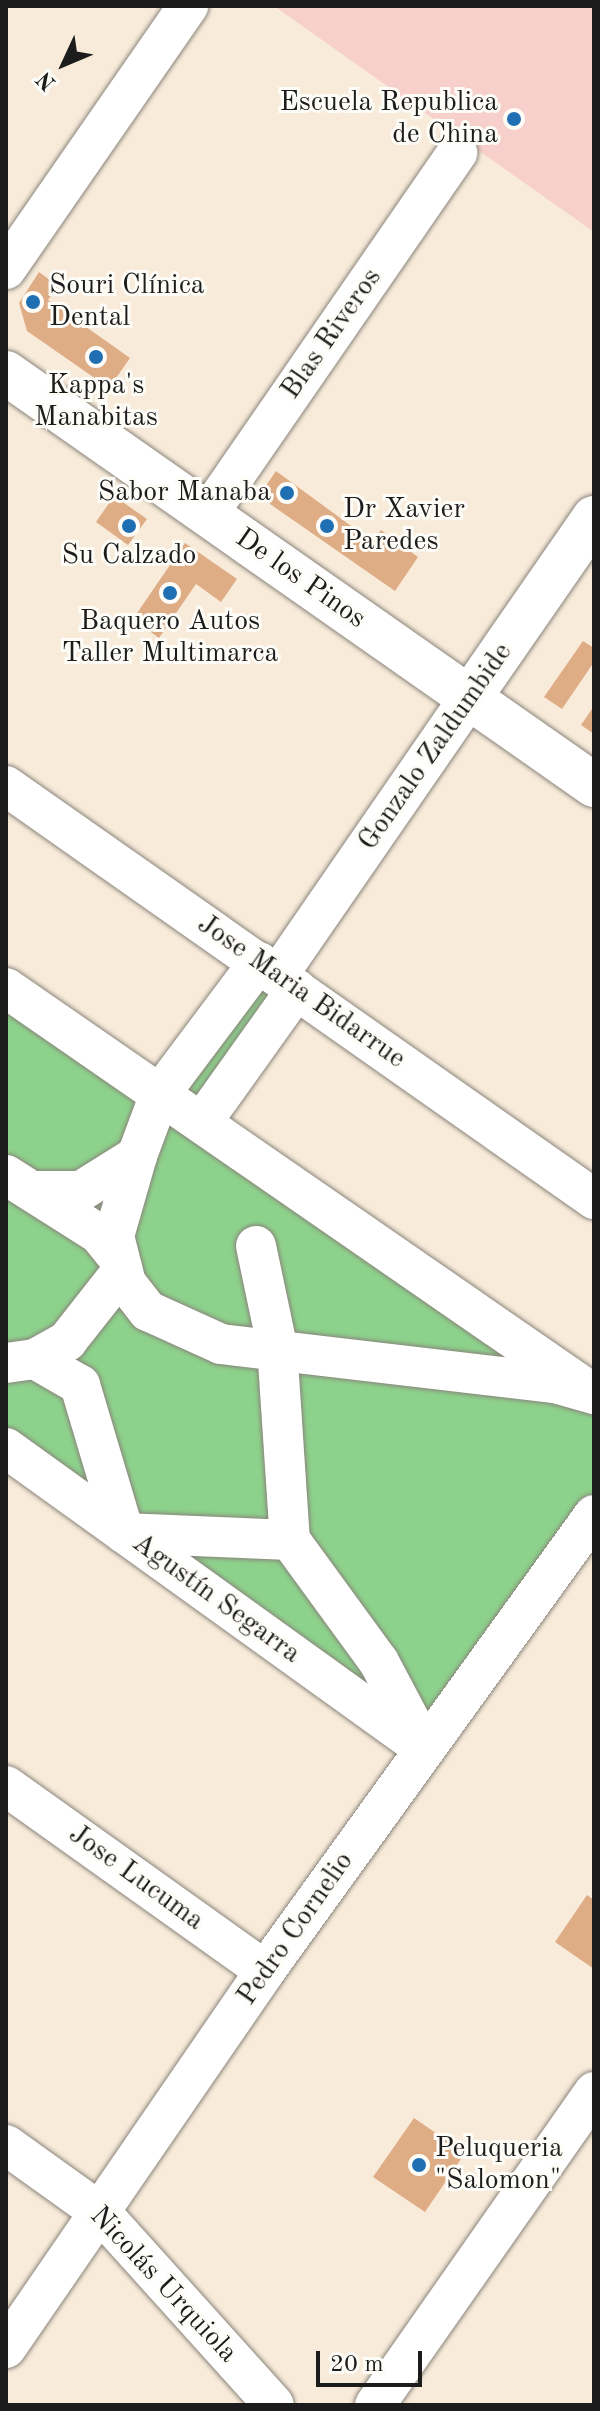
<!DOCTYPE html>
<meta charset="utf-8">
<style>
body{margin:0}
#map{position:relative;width:600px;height:2411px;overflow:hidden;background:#f8ebda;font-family:"Old Standard TT",serif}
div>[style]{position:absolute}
.built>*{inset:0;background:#f7d0cc}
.green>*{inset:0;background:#8dd28c}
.building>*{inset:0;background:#deac85}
.roads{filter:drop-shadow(0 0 2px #8a847b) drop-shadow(0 0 2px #8a847b)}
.street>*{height:40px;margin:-20px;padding:0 20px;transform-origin:20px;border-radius:20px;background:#fff}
.secondary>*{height:44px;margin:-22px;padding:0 22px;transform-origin:22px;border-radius:22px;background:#fff}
.dots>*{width:22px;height:22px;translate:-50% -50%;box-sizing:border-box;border:4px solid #fdfcf7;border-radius:50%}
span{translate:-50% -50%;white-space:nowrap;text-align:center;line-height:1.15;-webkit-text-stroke:6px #fdfcf7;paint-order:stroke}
.poi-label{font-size:28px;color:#1c1c1c}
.right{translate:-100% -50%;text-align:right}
.left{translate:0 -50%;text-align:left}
.street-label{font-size:28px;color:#1c1c1c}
.frame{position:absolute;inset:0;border:8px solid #1c1c1c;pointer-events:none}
.north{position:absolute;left:24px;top:24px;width:80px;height:80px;-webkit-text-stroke:6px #fdfcf7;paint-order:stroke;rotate:226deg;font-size:22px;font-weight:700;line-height:32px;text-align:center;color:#1c1c1c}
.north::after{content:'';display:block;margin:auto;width:28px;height:36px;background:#1c1c1c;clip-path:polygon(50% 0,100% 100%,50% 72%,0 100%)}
.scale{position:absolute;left:316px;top:2351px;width:106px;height:36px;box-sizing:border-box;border:4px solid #1c1c1c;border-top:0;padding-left:10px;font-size:24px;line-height:28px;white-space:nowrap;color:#1c1c1c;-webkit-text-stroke:6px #fdfcf7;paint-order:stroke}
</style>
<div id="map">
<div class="built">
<i style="clip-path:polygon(274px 6px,594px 6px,594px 232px)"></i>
</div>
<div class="green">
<i style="clip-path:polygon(259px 962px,297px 989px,202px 1122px,594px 1397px,594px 1513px,425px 1749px,6px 1448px,6px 988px,160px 1094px)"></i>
</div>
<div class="building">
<i style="clip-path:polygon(39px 272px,58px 286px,48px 300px,130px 358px,109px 388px,27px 331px,19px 303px)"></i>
<i style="clip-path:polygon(276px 471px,373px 542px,381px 530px,418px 557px,395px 591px,270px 504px,265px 487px)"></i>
<i style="clip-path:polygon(114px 496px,147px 519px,128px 545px,96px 522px)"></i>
<i style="clip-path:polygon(185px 543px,237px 579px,221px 602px,196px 584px,159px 638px,133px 619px)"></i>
<i style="clip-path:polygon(583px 641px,594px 648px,594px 662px,562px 709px,544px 697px)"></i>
<i style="clip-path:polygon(594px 706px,594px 734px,581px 725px)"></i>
<i style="clip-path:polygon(587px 1895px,594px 1900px,594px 1969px,555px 1942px)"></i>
<i style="clip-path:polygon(414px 2118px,465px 2153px,425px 2212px,373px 2177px)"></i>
</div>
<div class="roads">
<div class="street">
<i style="left:6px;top:269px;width:320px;rotate:-55.3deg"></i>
<i style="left:208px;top:514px;width:439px;rotate:-55.4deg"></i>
<i style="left:6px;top:786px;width:719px;rotate:35.08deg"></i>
<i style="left:259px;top:962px;width:165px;rotate:126.9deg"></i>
<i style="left:160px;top:1094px;width:66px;rotate:110.4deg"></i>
<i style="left:137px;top:1156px;width:83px;rotate:106deg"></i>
<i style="left:114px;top:1236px;width:49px;rotate:75.7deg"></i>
<i style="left:126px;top:1283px;width:36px;rotate:52deg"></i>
<i style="left:148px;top:1311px;width:80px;rotate:24.3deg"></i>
<i style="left:221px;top:1344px;width:336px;rotate:6.7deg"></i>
<i style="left:555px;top:1383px;width:41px;rotate:15.8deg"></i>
<i style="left:278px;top:975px;width:338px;rotate:-55.4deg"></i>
<i style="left:6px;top:988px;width:697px;rotate:34.65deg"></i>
<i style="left:202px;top:1122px;width:163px;rotate:-54.5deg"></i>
<i style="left:6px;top:1175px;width:110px;rotate:32.4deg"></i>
<i style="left:99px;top:1234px;width:32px;rotate:51deg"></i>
<i style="left:34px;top:1191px;width:47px"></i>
<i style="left:81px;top:1191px;width:66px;rotate:-32deg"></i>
<i style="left:256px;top:1246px;width:102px;rotate:78.1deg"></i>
<i style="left:277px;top:1346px;width:194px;rotate:86.2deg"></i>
<i style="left:290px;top:1540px;width:151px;rotate:53.9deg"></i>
<i style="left:379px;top:1662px;width:98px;rotate:62.1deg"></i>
<i style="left:35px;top:1359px;width:52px;rotate:30deg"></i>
<i style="left:80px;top:1385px;width:154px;rotate:73.4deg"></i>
<i style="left:124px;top:1533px;width:166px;rotate:2.4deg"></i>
<i style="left:6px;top:1363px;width:29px;rotate:-8deg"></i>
<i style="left:35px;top:1359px;width:37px;rotate:-29deg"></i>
<i style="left:67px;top:1341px;width:89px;rotate:-51.8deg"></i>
<i style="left:6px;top:1448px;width:509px;rotate:35.72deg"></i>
<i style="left:6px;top:1786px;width:318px;rotate:35.5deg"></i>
<i style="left:6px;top:2145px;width:117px;rotate:35.6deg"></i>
<i style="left:101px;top:2213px;width:258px;rotate:48deg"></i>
<i style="left:6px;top:2348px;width:457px;rotate:-55.5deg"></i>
<i style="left:265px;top:1971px;width:562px;rotate:-54.19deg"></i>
<i style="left:375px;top:2405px;width:382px;rotate:-55deg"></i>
</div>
<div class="secondary">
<i style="left:6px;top:373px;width:718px;rotate:35.02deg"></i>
<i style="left:470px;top:697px;width:218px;rotate:-55.3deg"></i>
</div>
</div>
<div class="dots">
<i style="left:514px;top:119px;background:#1f6fb2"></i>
<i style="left:33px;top:302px;background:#1f6fb2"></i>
<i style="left:96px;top:357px;background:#1f6fb2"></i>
<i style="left:287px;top:493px;background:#1f6fb2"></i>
<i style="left:129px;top:526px;background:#1f6fb2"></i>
<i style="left:327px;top:526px;background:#1f6fb2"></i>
<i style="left:170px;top:593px;background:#1f6fb2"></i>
<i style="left:419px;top:2165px;background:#1f6fb2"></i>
</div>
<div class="poi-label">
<span class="right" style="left:498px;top:119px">Escuela Republica<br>de China</span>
<span class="left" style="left:49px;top:302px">Souri Clínica<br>Dental</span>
<span style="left:96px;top:402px">Kappa's<br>Manabitas</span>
<span class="right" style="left:271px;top:493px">Sabor Manaba</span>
<span class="left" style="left:343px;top:526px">Dr Xavier<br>Paredes</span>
<span style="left:129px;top:556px">Su Calzado</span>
<span style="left:170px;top:638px">Baquero Autos<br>Taller Multimarca</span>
<span class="left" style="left:435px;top:2165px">Peluqueria<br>"Salomon"</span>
</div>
<div class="street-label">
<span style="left:332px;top:334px;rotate:-55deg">Blas Riveros</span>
<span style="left:300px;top:579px;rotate:35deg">De los Pinos</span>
<span style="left:436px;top:747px;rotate:-55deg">Gonzalo Zaldumbide</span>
<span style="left:301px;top:992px;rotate:35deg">Jose Maria Bidarrue</span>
<span style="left:216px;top:1599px;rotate:36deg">Agustín Segarra</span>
<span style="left:136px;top:1878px;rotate:36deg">Jose Lucuma</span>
<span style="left:296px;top:1929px;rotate:-55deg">Pedro Cornelio</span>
<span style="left:163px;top:2285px;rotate:47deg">Nicolás Urquiola</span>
</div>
<div class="frame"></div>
<div class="north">N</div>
<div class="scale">20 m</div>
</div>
